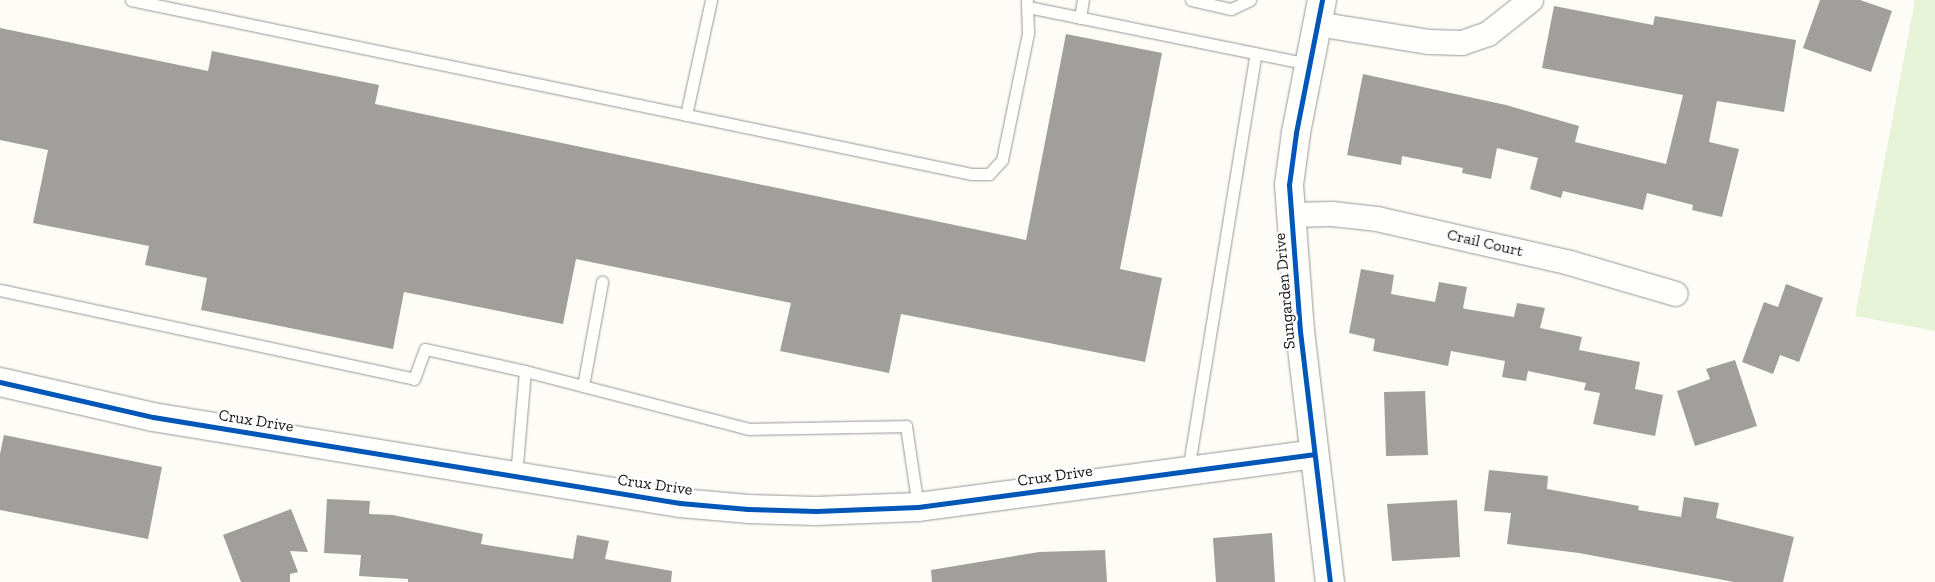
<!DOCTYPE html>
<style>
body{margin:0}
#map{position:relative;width:1935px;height:582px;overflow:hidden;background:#fdfcf7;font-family:"Zilla Slab",serif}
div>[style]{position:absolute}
.green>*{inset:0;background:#e7f3d7}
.building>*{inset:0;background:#a19f9c}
.roads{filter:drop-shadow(0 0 1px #979795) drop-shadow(0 0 1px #979795)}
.service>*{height:11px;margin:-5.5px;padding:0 5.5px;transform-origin:5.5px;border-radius:5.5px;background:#fffffe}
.minor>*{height:24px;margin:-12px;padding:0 12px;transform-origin:12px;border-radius:12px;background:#fffffe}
.tertiary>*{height:28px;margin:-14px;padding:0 14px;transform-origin:14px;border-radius:14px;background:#fffffe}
.cycleway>*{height:5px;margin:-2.5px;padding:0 2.5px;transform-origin:2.5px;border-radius:2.5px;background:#0057b8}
span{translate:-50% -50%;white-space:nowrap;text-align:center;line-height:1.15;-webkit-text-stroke:5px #fff;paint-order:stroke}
.street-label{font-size:16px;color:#111}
</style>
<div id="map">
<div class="green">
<i style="clip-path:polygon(1915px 0,1935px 0,1935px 331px,1855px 316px)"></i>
</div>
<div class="building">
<i style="clip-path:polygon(1820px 0,1860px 0,1892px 11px,1871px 72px,1803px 48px)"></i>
<i style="clip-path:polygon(1554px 6px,1653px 25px,1655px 16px,1796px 40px,1784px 112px,1717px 101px,1709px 142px,1739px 149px,1722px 217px,1692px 210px,1693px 205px,1647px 193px,1643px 210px,1563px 191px,1561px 198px,1530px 189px,1538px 158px,1497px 148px,1491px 179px,1462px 173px,1463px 168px,1402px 156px,1401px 165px,1347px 155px,1363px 74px,1506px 105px,1579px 126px,1575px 142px,1666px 164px,1683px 95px,1542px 68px)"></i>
<i style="clip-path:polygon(0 28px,208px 71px,212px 51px,379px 85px,375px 104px,1026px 240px,1066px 34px,1162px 53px,1120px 269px,1162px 278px,1145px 362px,901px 314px,889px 373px,780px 351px,791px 303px,576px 259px,563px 324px,404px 292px,393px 349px,201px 310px,207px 278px,145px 265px,149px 246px,33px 223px,48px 150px,0 140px)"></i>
<i style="clip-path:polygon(1361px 269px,1394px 275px,1391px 294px,1435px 302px,1439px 282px,1467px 287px,1463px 308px,1466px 309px,1514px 317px,1517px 303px,1545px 308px,1540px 328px,1582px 337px,1579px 350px,1640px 362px,1635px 389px,1663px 395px,1655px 436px,1593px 424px,1600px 393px,1584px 390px,1586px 383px,1528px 371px,1526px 381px,1502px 377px,1505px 361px,1451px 351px,1448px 366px,1373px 351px,1375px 339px,1349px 333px)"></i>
<i style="clip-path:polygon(1786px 284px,1823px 298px,1799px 362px,1780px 355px,1773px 374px,1742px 362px,1764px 302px,1778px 307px)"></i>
<i style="clip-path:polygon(1735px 360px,1757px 426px,1695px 446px,1677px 391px,1710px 379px,1706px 369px)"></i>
<i style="clip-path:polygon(1425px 391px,1428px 455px,1386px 456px,1384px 392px)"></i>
<i style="clip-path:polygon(4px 435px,162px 467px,148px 539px,0 510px,0 454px)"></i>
<i style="clip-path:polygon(1489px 470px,1548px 476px,1547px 489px,1639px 506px,1638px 510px,1681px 517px,1684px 497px,1719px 503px,1716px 518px,1794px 537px,1783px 582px,1734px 582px,1579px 553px,1507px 544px,1511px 513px,1484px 511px)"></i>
<i style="clip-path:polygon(327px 499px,370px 501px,369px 514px,393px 515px,483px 534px,481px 544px,573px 559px,577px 535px,609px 541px,605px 559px,672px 571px,671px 582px,408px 582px,408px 579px,359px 576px,361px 555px,324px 553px)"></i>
<i style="clip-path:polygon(1457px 500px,1460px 557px,1392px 561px,1387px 504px)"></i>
<i style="clip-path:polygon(291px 509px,308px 552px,290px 551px,298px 572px,290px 574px,290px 582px,241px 582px,223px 535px)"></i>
<i style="clip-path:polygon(1272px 533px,1275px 582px,1216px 582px,1213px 538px)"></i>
<i style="clip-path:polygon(1105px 550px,1107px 582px,932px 582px,931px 570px,1039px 552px)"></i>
</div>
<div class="roads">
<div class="service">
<i style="left:131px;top:0;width:859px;rotate:11.69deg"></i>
<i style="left:972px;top:174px;width:17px"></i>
<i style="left:989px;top:174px;width:19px;rotate:-47deg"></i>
<i style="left:1002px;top:160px;width:130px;rotate:-78.4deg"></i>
<i style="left:1028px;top:33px;width:33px;rotate:-92deg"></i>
<i style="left:1191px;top:0;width:41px;rotate:12.7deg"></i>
<i style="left:1231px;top:9px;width:21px;rotate:-25deg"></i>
<i style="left:1028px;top:7px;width:287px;rotate:11.5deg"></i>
<i style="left:1080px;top:18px;width:18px;rotate:-81deg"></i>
<i style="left:686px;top:115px;width:118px;rotate:-77.7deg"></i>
<i style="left:0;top:290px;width:423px;rotate:12.1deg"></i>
<i style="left:414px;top:379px;width:32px;rotate:-70deg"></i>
<i style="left:425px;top:349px;width:102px;rotate:12.4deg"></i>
<i style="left:583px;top:386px;width:106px;rotate:-79.6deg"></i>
<i style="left:1188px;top:471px;width:423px;rotate:-80.8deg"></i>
<i style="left:516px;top:476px;width:105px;rotate:-85.1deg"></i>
<i style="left:525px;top:371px;width:232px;rotate:14.5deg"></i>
<i style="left:750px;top:429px;width:156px;rotate:-1.1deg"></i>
<i style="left:906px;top:426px;width:82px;rotate:81.6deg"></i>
</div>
<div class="minor">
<i style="left:1317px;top:24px;width:114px;rotate:9.1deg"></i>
<i style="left:1430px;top:42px;width:32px;rotate:2deg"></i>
<i style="left:1462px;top:43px;width:28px;rotate:-19deg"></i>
<i style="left:1488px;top:34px;width:55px;rotate:-38.3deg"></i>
<i style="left:1291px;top:215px;width:41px;rotate:-1.4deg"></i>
<i style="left:1332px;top:214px;width:45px;rotate:6.3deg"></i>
<i style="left:1377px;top:219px;width:198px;rotate:12.8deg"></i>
<i style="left:1570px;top:263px;width:110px;rotate:16.3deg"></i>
</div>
<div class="tertiary">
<i style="left:1322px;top:0;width:136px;rotate:101.1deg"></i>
<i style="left:1296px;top:133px;width:52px;rotate:97.7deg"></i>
<i style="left:1289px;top:185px;width:146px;rotate:85.7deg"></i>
<i style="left:1300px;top:331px;width:253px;rotate:83.2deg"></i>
<i style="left:0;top:382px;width:157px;rotate:12.9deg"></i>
<i style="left:153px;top:417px;width:534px;rotate:9.27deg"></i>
<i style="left:680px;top:503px;width:68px;rotate:5deg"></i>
<i style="left:748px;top:509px;width:68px;rotate:1.7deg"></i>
<i style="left:816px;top:511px;width:102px;rotate:-2.2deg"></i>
<i style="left:918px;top:507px;width:399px;rotate:-7.6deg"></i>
</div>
</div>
<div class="cycleway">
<i style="left:1322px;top:0;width:136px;rotate:101.1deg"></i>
<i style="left:1296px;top:133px;width:52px;rotate:97.7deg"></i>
<i style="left:1289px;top:185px;width:146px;rotate:85.7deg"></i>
<i style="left:1300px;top:331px;width:253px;rotate:83.2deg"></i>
<i style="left:0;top:382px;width:157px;rotate:12.9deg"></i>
<i style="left:153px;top:417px;width:534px;rotate:9.27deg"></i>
<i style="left:680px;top:503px;width:68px;rotate:5deg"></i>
<i style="left:748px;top:509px;width:68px;rotate:1.7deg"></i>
<i style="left:816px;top:511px;width:102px;rotate:-2.2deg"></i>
<i style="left:918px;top:507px;width:399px;rotate:-7.6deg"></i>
</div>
<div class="street-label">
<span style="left:1485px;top:243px;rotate:13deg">Crail Court</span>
<span style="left:1285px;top:291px;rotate:-95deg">Sungarden Drive</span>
<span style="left:256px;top:421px;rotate:9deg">Crux Drive</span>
<span style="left:1055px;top:476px;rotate:-8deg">Crux Drive</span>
<span style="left:655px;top:485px;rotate:8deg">Crux Drive</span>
</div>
</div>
